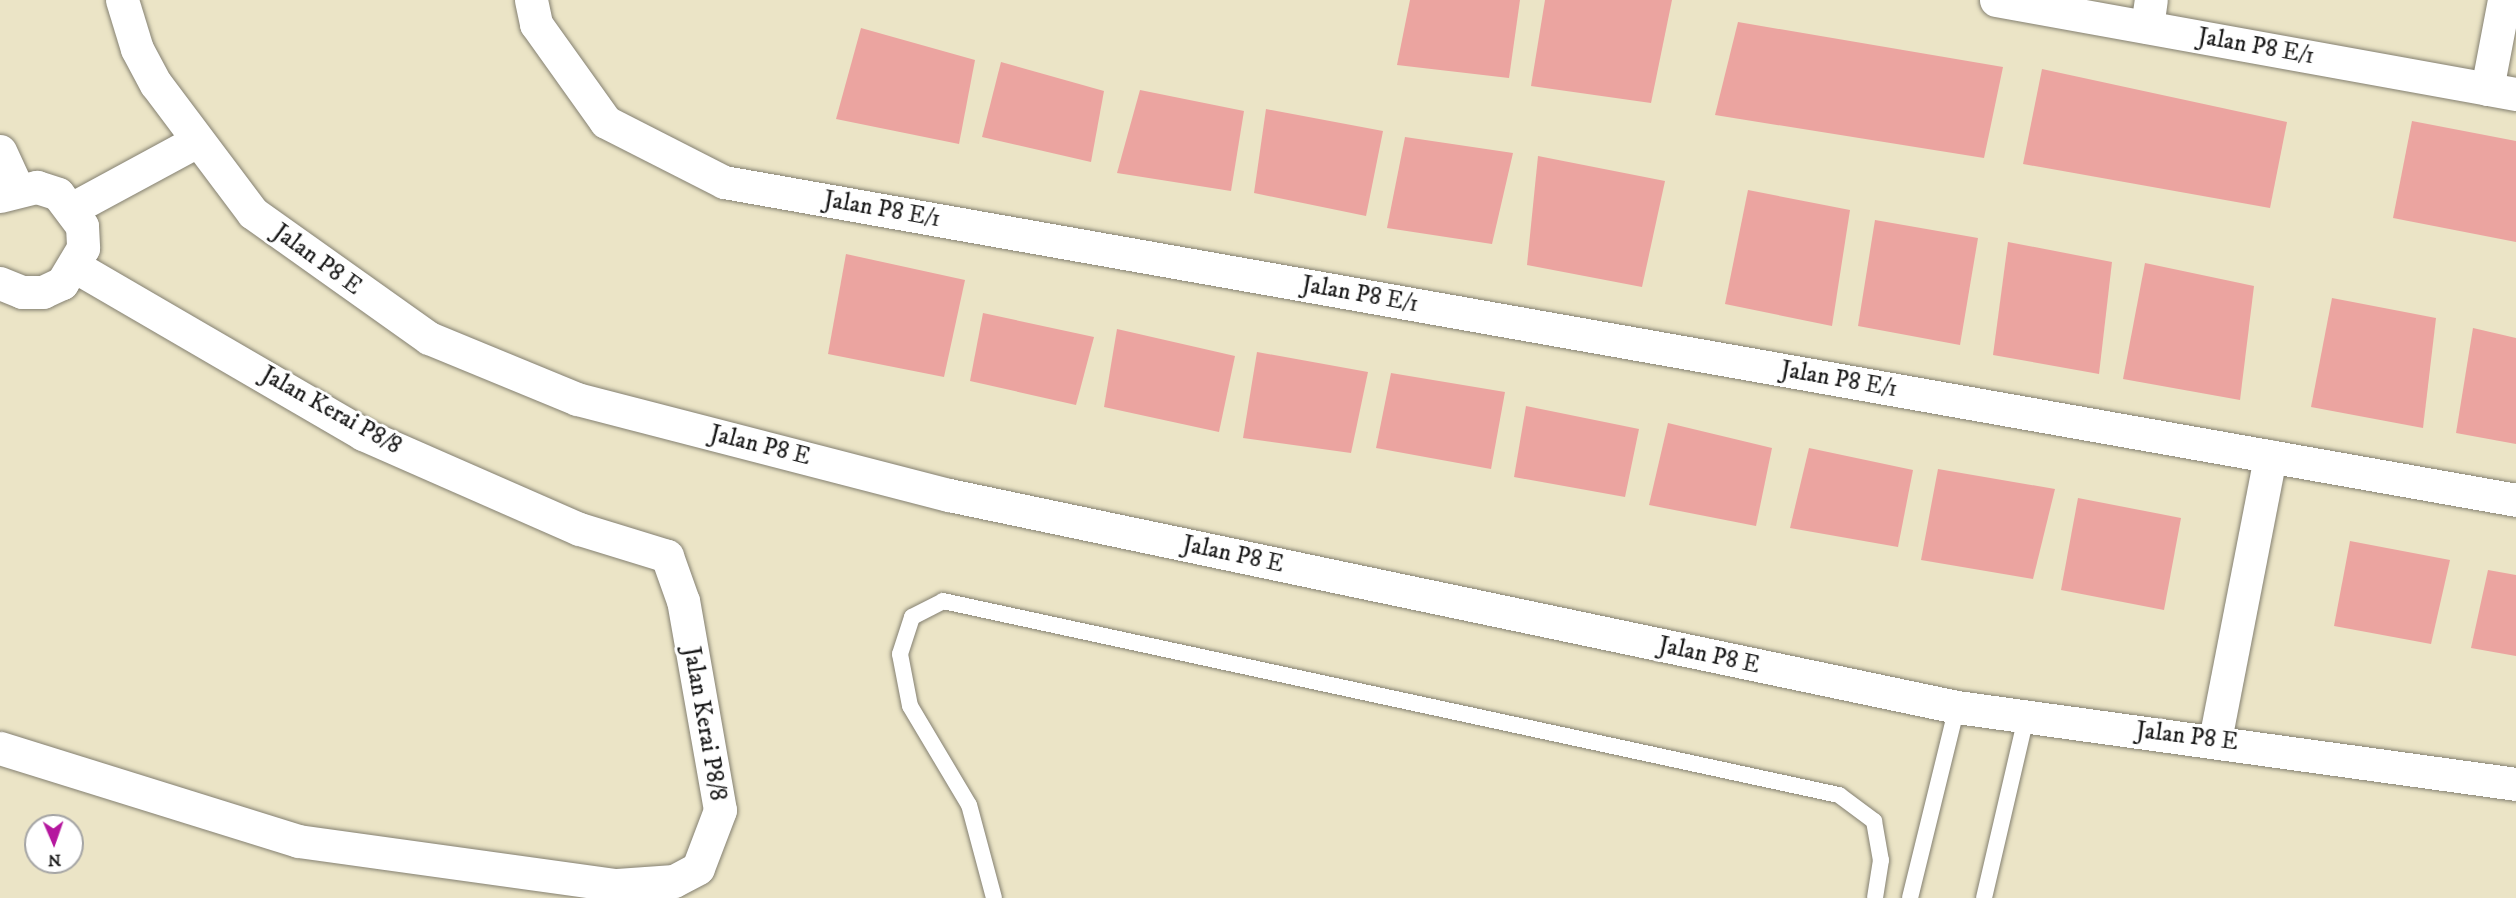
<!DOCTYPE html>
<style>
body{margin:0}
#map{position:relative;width:2516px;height:898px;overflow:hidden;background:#ebe4c6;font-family:"IM FELL DW Pica",serif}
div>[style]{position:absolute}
.building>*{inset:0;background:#eba4a0}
.roads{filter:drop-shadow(0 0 2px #848071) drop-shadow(0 0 2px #848071)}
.service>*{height:16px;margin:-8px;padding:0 8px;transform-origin:8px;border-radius:8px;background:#fff}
.minor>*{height:33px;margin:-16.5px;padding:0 16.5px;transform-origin:16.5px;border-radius:16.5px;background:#fff}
.tertiary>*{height:33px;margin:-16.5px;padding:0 16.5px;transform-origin:16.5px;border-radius:16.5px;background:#fff}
span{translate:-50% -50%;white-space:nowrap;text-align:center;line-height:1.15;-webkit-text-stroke:6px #fff;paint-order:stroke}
.street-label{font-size:24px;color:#1c1c1c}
.north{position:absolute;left:24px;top:814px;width:60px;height:60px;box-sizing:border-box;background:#fff;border:2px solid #a4a4a4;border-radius:50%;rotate:178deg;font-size:16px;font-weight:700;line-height:24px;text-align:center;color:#1c1c1c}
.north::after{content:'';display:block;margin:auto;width:21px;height:27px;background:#b5179e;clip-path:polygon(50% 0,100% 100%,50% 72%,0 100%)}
</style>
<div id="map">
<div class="building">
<i style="clip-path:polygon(1410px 0,1520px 0,1509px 78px,1397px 65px)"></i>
<i style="clip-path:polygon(1545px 0,1672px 0,1651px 103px,1531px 86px)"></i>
<i style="clip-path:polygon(1738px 22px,2003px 67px,1984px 158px,1715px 115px)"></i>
<i style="clip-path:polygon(861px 28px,975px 60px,959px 144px,836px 119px)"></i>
<i style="clip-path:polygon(1001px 62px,1104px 91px,1091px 162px,982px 137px)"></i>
<i style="clip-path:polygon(2042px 69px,2287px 122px,2270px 208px,2023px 164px)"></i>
<i style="clip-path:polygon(1140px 90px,1244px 111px,1231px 191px,1117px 173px)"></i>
<i style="clip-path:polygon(1266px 109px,1383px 131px,1366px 216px,1254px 193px)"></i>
<i style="clip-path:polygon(2412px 121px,2516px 141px,2516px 242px,2393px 218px)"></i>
<i style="clip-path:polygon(1405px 137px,1513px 153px,1492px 244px,1387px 228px)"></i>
<i style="clip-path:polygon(1538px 156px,1665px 181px,1642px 287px,1527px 265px)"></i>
<i style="clip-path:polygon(1748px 190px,1850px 210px,1832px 326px,1725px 304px)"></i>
<i style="clip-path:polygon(1875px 220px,1978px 238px,1960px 345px,1858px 326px)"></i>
<i style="clip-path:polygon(2008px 242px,2112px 262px,2099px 374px,1993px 355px)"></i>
<i style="clip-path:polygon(846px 254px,965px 280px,944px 377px,828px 354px)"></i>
<i style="clip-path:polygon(2145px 263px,2254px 286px,2240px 400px,2123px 379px)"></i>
<i style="clip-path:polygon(2332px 298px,2436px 318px,2423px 428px,2311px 407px)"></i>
<i style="clip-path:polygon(983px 313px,1094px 337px,1076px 405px,970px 381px)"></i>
<i style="clip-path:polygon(2473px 328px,2516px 338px,2516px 444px,2456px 433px)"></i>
<i style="clip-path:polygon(1117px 329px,1235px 356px,1219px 432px,1104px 407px)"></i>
<i style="clip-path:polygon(1257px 352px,1368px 372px,1351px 453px,1243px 438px)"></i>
<i style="clip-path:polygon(1391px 373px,1505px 392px,1491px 469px,1376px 448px)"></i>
<i style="clip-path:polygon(1526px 406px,1639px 429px,1625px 497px,1514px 477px)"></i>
<i style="clip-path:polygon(1668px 423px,1772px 448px,1756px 526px,1649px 505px)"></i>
<i style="clip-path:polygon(1809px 448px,1913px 470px,1898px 547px,1790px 528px)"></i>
<i style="clip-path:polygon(1938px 469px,2055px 489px,2033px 579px,1921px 560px)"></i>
<i style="clip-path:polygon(2078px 498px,2181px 518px,2164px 610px,2061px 590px)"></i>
<i style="clip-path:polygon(2350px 541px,2450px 560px,2431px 644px,2334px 626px)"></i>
<i style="clip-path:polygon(2488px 570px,2516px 575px,2516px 656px,2471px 648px)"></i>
</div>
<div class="roads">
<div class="service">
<i style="left:994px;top:898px;width:96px;rotate:-105deg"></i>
<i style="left:969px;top:805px;width:115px;rotate:-120.8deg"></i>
<i style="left:910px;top:706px;width:53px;rotate:-100.9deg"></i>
<i style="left:900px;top:654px;width:39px;rotate:-72deg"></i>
<i style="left:912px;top:617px;width:35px;rotate:-27deg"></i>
<i style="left:943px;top:601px;width:917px;rotate:12.22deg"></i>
<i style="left:1839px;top:795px;width:44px;rotate:36.6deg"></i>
<i style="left:1874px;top:821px;width:40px;rotate:80deg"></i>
<i style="left:1881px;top:860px;width:38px;rotate:99deg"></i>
<i style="left:1910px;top:898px;width:197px;rotate:-76.2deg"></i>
<i style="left:1984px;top:898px;width:186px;rotate:-76.9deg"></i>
</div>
<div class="minor">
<i style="left:531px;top:0;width:25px;rotate:78deg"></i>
<i style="left:536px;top:24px;width:120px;rotate:54.5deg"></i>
<i style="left:606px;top:122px;width:132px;rotate:27deg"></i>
<i style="left:724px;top:182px;width:1820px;rotate:10.06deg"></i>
<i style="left:1996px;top:0;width:528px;rotate:10.25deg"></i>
<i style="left:2147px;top:27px;width:27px;rotate:-82deg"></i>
<i style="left:2487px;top:89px;width:91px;rotate:-79.2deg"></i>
<i style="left:0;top:151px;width:41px;rotate:65.3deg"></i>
<i style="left:0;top:196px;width:38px;rotate:-14deg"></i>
<i style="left:37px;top:187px;width:22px;rotate:18deg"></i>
<i style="left:58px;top:194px;width:40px;rotate:53deg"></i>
<i style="left:82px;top:226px;width:22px;rotate:87deg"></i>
<i style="left:83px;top:248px;width:41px;rotate:121deg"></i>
<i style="left:62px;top:283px;width:21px;rotate:155deg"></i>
<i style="left:43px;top:292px;width:21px;rotate:180deg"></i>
<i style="left:22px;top:292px;width:24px;rotate:-158deg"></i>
<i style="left:73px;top:208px;width:139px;rotate:-28.4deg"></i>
<i style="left:2215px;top:740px;width:289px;rotate:-79deg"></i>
<i style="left:0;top:748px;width:312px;rotate:17.3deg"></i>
<i style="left:298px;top:841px;width:322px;rotate:7.9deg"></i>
<i style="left:617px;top:885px;width:57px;rotate:-4deg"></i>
<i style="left:674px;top:881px;width:27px;rotate:-28deg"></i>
<i style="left:698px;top:868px;width:62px;rotate:-69.2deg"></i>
<i style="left:720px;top:810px;width:212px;rotate:-100deg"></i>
<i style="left:683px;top:601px;width:48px;rotate:-109.6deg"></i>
<i style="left:667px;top:556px;width:92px;rotate:-162.9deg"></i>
<i style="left:579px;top:529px;width:236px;rotate:-156.3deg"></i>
<i style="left:363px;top:434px;width:332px;rotate:-149.8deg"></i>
</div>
<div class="tertiary">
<i style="left:122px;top:0;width:51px;rotate:73deg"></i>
<i style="left:137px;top:49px;width:40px;rotate:62deg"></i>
<i style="left:156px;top:84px;width:161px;rotate:53.1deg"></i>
<i style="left:253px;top:213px;width:216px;rotate:35.4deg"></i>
<i style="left:429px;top:338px;width:160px;rotate:22.4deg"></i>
<i style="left:577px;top:399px;width:384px;rotate:14.5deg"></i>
<i style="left:949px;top:495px;width:1030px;rotate:11.88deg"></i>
<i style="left:1957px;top:707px;width:564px;rotate:7.84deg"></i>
</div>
</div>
<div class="street-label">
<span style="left:2256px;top:47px;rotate:10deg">Jalan P8 E/1</span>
<span style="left:882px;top:210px;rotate:10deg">Jalan P8 E/1</span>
<span style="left:317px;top:260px;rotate:36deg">Jalan P8 E</span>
<span style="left:1360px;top:295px;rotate:10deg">Jalan P8 E/1</span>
<span style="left:1839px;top:380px;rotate:10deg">Jalan P8 E/1</span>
<span style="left:331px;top:411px;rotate:29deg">Jalan Kerai P8/8</span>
<span style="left:760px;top:446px;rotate:14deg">Jalan P8 E</span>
<span style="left:1233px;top:555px;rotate:12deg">Jalan P8 E</span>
<span style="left:1709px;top:656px;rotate:12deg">Jalan P8 E</span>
<span style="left:704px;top:724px;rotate:80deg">Jalan Kerai P8/8</span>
<span style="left:2187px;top:737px;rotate:7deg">Jalan P8 E</span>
</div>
<div class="north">N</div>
</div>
